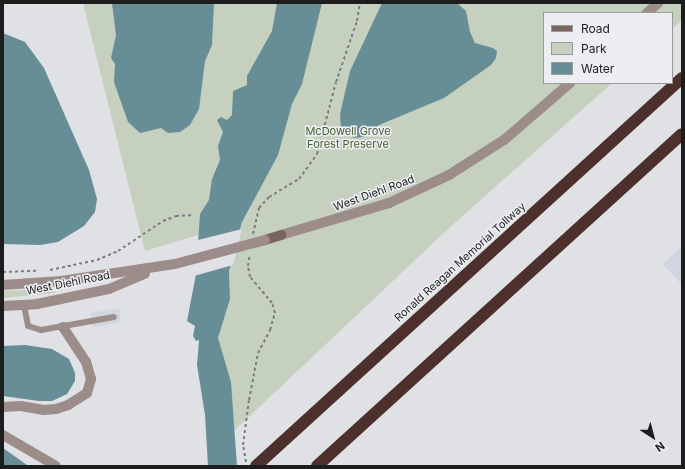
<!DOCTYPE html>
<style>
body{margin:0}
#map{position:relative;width:685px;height:469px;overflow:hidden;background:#e0e1e4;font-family:Inter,sans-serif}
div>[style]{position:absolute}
.built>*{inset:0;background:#d1d5df}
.green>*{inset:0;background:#c5d1be}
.water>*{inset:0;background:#678d96}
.pier>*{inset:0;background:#e0e1e4}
.path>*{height:2px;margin-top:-1px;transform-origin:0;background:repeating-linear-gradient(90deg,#7c7c7e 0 3px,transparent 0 6px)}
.service>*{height:6px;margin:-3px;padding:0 3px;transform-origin:3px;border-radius:3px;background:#9c8c8a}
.minor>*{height:10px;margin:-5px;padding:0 5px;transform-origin:5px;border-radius:5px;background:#9c8c8a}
.tertiary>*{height:10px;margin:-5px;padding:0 5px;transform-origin:5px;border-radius:5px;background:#9c8c8a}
.secondary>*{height:10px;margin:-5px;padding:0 5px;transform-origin:5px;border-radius:5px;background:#7b6460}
.motorway>*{height:12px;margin:-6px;padding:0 6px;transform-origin:6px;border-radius:6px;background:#4d302b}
.tertiary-bridge>*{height:10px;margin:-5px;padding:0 5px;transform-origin:5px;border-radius:5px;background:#9c8c8a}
span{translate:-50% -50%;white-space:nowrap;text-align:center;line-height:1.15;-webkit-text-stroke:3px #edeef2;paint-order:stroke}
.park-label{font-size:11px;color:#466135}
.street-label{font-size:11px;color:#1d1d1e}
.frame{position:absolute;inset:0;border:4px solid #1d1d1e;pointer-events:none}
.legend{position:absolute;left:543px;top:12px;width:130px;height:72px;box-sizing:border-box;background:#edeef2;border:1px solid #9a9a9d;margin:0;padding:5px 7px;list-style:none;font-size:12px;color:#1d1d1e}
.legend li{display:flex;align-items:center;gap:8px;height:20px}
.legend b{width:20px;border:1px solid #9a9a9d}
.north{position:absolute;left:633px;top:417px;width:40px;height:40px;-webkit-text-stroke:3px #edeef2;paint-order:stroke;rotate:144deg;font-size:11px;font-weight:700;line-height:16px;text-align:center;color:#1d1d1e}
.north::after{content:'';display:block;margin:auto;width:14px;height:18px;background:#1d1d1e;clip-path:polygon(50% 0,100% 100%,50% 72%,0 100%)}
</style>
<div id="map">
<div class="built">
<i style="clip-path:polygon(682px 246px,682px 285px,663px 264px)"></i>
<i style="clip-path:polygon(119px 308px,121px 322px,93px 327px,91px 313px)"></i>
</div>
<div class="green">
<i style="clip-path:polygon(83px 3px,682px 3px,682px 20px,672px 29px,672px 13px,544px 13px,544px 83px,612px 83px,447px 230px,235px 430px,218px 338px,230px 299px,229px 271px,242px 222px,145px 251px)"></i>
<i style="clip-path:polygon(53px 289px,55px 293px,3px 298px,3px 291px)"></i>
</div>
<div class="water">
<i style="clip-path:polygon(112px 3px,214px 3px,212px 45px,205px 61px,199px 109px,190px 125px,180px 132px,168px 133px,161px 128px,140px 133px,128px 122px,114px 82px,115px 64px,111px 58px,116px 35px)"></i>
<i style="clip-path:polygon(277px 3px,322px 3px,302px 84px,292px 104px,278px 155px,242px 222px,229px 271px,230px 299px,218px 338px,231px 382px,237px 466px,208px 466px,205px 415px,197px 365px,199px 340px,196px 341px,193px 336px,195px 326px,187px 321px,196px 274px,200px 214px,209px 200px,212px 179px,220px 160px,218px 146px,223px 132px,217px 120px,221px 117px,227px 120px,232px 115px,233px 91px,247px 85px,247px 76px,272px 31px)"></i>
<i style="clip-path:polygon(382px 3px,457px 3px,466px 11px,470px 32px,475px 43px,493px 48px,497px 51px,496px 58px,491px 65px,444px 98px,379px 125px,363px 137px,354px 138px,341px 129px,340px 114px,350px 71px)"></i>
<i style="clip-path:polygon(3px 33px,25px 42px,44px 68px,89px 170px,97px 199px,95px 212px,84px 226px,58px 242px,40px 245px,3px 244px)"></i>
<i style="clip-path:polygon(25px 345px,52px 349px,69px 359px,75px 373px,75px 381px,67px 394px,52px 401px,39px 401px,3px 396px,3px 346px)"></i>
<i style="clip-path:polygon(3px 448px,27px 465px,30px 466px,3px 466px)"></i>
</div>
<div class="pier">
<i style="clip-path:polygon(242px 229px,233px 265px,194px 276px,198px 240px)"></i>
</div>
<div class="path">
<i style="left:253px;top:234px;width:27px;rotate:-77deg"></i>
<i style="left:259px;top:208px;width:15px;rotate:-48deg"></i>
<i style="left:269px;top:197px;width:35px;rotate:-31deg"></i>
<i style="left:299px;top:179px;width:31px;rotate:-54deg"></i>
<i style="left:317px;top:154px;width:74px;rotate:-75.2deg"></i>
<i style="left:336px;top:82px;width:65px;rotate:-71deg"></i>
<i style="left:357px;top:21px;width:18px;rotate:-81deg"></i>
<i style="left:50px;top:270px;width:48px;rotate:-12deg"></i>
<i style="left:97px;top:260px;width:23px;rotate:-23deg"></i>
<i style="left:118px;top:251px;width:54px;rotate:-33.7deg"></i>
<i style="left:163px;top:221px;width:14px;rotate:-21deg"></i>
<i style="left:176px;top:216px;width:17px;rotate:-3deg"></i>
<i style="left:3px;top:272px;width:33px;rotate:-2deg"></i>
<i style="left:246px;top:462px;width:17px;rotate:-100deg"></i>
<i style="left:243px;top:445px;width:45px;rotate:-82.4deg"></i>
<i style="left:249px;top:400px;width:48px;rotate:-79.2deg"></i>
<i style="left:258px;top:353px;width:26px;rotate:-62deg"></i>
<i style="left:270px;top:330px;width:18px;rotate:-74deg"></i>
<i style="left:275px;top:313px;width:10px;rotate:-107deg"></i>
<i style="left:272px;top:303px;width:34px;rotate:-130deg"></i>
<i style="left:250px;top:277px;width:11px;rotate:-100deg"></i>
<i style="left:248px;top:266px;width:12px;rotate:-81deg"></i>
</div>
<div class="service">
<i style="left:24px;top:305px;width:21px;rotate:79deg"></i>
<i style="left:28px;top:326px;width:14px;rotate:17deg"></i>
<i style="left:41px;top:330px;width:74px;rotate:-10.1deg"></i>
</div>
<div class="minor">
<i style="left:3px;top:407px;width:18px;rotate:-3deg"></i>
<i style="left:21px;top:406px;width:23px;rotate:10deg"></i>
<i style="left:44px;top:410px;width:12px;rotate:-5deg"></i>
<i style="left:56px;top:409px;width:13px;rotate:-18deg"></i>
<i style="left:68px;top:405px;width:22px;rotate:-32deg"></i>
<i style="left:87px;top:393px;width:15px;rotate:-74deg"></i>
<i style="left:91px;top:379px;width:18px;rotate:-106deg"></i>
<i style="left:86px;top:362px;width:42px;rotate:-123.3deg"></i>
<i style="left:3px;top:435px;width:61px;rotate:30.3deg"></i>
</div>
<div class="tertiary">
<i style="left:647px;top:13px;width:15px;rotate:-42deg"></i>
<i style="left:281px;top:235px;width:113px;rotate:-16.5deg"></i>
<i style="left:389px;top:203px;width:66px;rotate:-25deg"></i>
<i style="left:449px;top:175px;width:65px;rotate:-32.5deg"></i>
<i style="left:504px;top:140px;width:87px;rotate:-40.8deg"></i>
<i style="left:3px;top:285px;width:58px;rotate:-3.9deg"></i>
<i style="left:61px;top:281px;width:115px;rotate:-8.5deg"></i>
<i style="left:3px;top:306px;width:34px;rotate:-3deg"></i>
<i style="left:37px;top:304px;width:74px;rotate:-11.8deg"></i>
<i style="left:109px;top:289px;width:39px;rotate:-23deg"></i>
</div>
<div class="secondary">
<i style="left:265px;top:240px;width:17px;rotate:-17deg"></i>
</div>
<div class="motorway">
<i style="left:256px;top:466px;width:576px;rotate:-42.33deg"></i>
<i style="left:317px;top:466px;width:493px;rotate:-42.3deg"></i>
</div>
<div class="tertiary-bridge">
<i style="left:175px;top:264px;width:93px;rotate:-14.9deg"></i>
</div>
<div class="park-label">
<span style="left:348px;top:138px">McDowell Grove<br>Forest Preserve</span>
</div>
<div class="street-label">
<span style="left:374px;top:193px;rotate:-20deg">West Diehl Road</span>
<span style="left:460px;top:262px;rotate:-42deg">Ronald Reagan Memorial Tollway</span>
<span style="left:68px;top:283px;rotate:-11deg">West Diehl Road</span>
</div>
<div class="frame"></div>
<ul class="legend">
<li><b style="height:5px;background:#7b6460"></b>Road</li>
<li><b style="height:11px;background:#c5d1be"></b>Park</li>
<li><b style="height:11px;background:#678d96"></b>Water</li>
</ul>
<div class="north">N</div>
</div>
